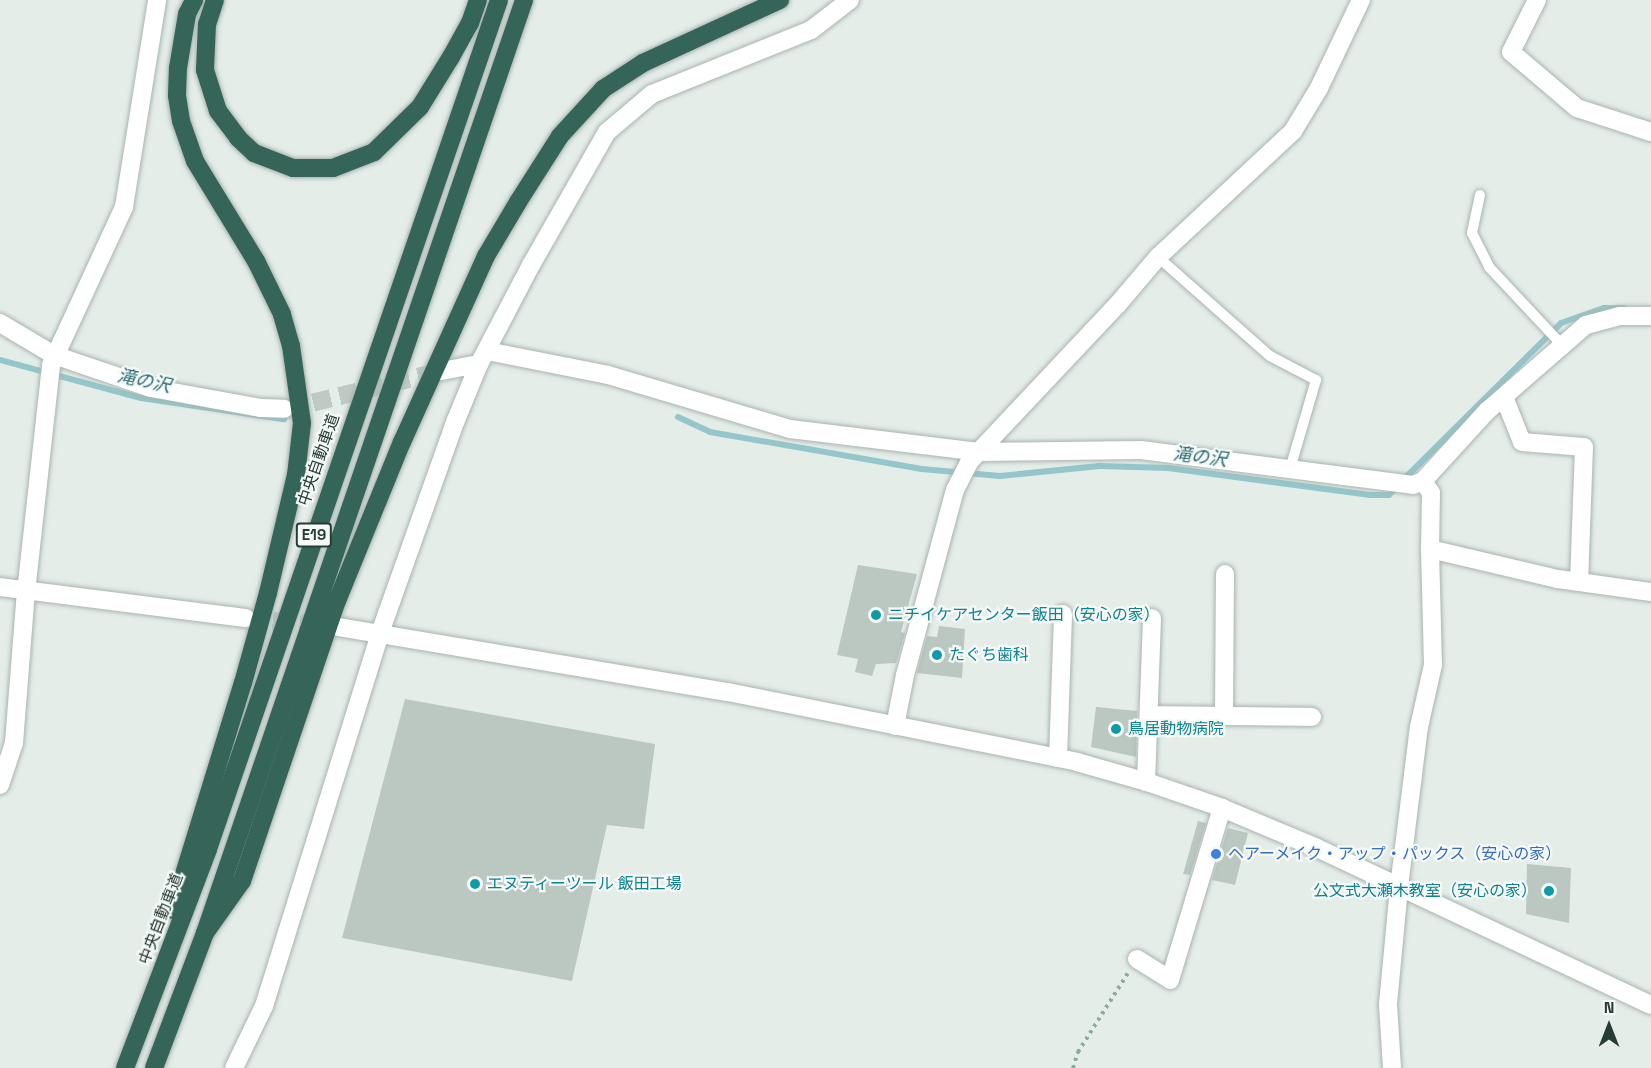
<!DOCTYPE html>
<meta charset="utf-8">
<style>
body{margin:0}
#map{position:relative;width:1651px;height:1068px;overflow:hidden;background:#e5ede9;font-family:"Space Grotesk","Noto Sans JP",sans-serif}
div>[style]{position:absolute}
.stream>*{height:6px;margin:-3px;padding:0 3px;transform-origin:3px;border-radius:3px;background:#94c6cb}
.building>*{inset:0;background:#bbc7c1}
.street-tunnel>*{height:18px;margin-top:-9px;transform-origin:0;background:repeating-linear-gradient(90deg,#bfcac5 0 18px,transparent 0 27px)}
.secondary-tunnel>*{height:18px;margin-top:-9px;transform-origin:0;background:repeating-linear-gradient(90deg,#bfcac5 0 18px,transparent 0 27px)}
.path>*{height:4px;margin-top:-2px;transform-origin:0;background:repeating-linear-gradient(90deg,#89ac9f 0 3px,transparent 0 7.5px)}
.roads{filter:drop-shadow(0 0 2px #a8b4af) drop-shadow(0 0 2px #a8b4af)}
.lane>*{height:10px;margin:-5px;padding:0 5px;transform-origin:5px;border-radius:5px;background:#fff}
.street>*{height:18px;margin:-9px;padding:0 9px;transform-origin:9px;border-radius:9px;background:#fff}
.secondary>*{height:18px;margin:-9px;padding:0 9px;transform-origin:9px;border-radius:9px;background:#fff}
.highway>*{height:18px;margin:-9px;padding:0 9px;transform-origin:9px;border-radius:9px;background:#356558}
.dots>*{width:16px;height:16px;translate:-50% -50%;box-sizing:border-box;border:3px solid #f5f9f7;border-radius:50%}
span{translate:-50% -50%;white-space:nowrap;text-align:center;line-height:1.15;-webkit-text-stroke:4.5px #f5f9f7;paint-order:stroke}
.shield-label span{padding:2px 4px;background:#f5f9f7;border:2px solid;border-radius:4px;-webkit-text-stroke-width:0}
.shield-label{font-size:15px;color:#263c35;font-weight:700}
.street-label{font-size:16px;color:#263c35}
.culture-label{font-size:16px;color:#0d838f}
.left{translate:0 -50%;text-align:left}
.right{translate:-100% -50%;text-align:right}
.shop-label{font-size:16px;color:#366cbe}
.water-label{font-size:18px;color:#276b72;font-style:italic}
.north{position:absolute;left:1579px;top:996px;width:60px;height:60px;-webkit-text-stroke:4px #f5f9f7;paint-order:stroke;rotate:0deg;font-size:16px;font-weight:700;line-height:24px;text-align:center;color:#263c35}
.north::after{content:'';display:block;margin:auto;width:21px;height:27px;background:#263c35;clip-path:polygon(50% 0,100% 100%,50% 72%,0 100%)}
</style>
<div id="map">
<div class="stream">
<i style="left:0;top:360px;width:146px;rotate:15.1deg"></i>
<i style="left:141px;top:398px;width:145px;rotate:8.4deg"></i>
<i style="left:678px;top:417px;width:35px;rotate:25deg"></i>
<i style="left:710px;top:432px;width:215px;rotate:9.9deg"></i>
<i style="left:922px;top:469px;width:78px;rotate:5.1deg"></i>
<i style="left:1000px;top:476px;width:100px;rotate:-5.8deg"></i>
<i style="left:1099px;top:466px;width:69px;rotate:1.7deg"></i>
<i style="left:1168px;top:468px;width:204px;rotate:7.6deg"></i>
<i style="left:1370px;top:495px;width:19px"></i>
<i style="left:1389px;top:495px;width:11px;rotate:-45deg"></i>
<i style="left:1404px;top:479px;width:221px;rotate:-44.8deg"></i>
<i style="left:1561px;top:323px;width:46px;rotate:-19.2deg"></i>
<i style="left:1604px;top:308px;width:20px"></i>
</div>
<div class="building">
<i style="clip-path:polygon(858px 565px,917px 574px,901px 632px,905px 633px,896px 663px,876px 664px,872px 676px,855px 672px,858px 659px,837px 655px)"></i>
<i style="clip-path:polygon(939px 626px,965px 629px,962px 678px,917px 673px,927px 636px,937px 637px)"></i>
<i style="clip-path:polygon(405px 699px,655px 744px,644px 829px,607px 825px,572px 981px,342px 938px)"></i>
<i style="clip-path:polygon(1096px 707px,1137px 711px,1136px 757px,1091px 747px)"></i>
<i style="clip-path:polygon(1198px 821px,1206px 823px,1190px 875px,1183px 874px)"></i>
<i style="clip-path:polygon(1228px 828px,1248px 833px,1235px 885px,1212px 880px)"></i>
<i style="clip-path:polygon(1527px 864px,1571px 868px,1569px 923px,1526px 914px)"></i>
</div>
<div class="street-tunnel">
<i style="left:287px;top:409px;width:160px;rotate:-13.8deg"></i>
</div>
<div class="secondary-tunnel">
<i style="left:246px;top:618px;width:79px;rotate:5.8deg"></i>
</div>
<div class="path">
<i style="left:1073px;top:1068px;width:17px;rotate:-73deg"></i>
<i style="left:1078px;top:1052px;width:93px;rotate:-57.7deg"></i>
</div>
<div class="roads">
<div class="lane">
<i style="left:1480px;top:195px;width:39px;rotate:102deg"></i>
<i style="left:1472px;top:233px;width:38px;rotate:63deg"></i>
<i style="left:1489px;top:267px;width:107px;rotate:46.9deg"></i>
<i style="left:1158px;top:257px;width:149px;rotate:41.5deg"></i>
<i style="left:1270px;top:356px;width:52px;rotate:27.6deg"></i>
<i style="left:1316px;top:380px;width:93px;rotate:106.3deg"></i>
</div>
<div class="street">
<i style="left:1537px;top:0;width:58px;rotate:116.6deg"></i>
<i style="left:1511px;top:52px;width:87px;rotate:40.3deg"></i>
<i style="left:1577px;top:108px;width:78px;rotate:18deg"></i>
<i style="left:0;top:323px;width:63px;rotate:30.7deg"></i>
<i style="left:54px;top:355px;width:102px;rotate:18.8deg"></i>
<i style="left:151px;top:388px;width:112px;rotate:10.3deg"></i>
<i style="left:261px;top:408px;width:23px;rotate:2deg"></i>
<i style="left:487px;top:351px;width:123px;rotate:11.2deg"></i>
<i style="left:608px;top:375px;width:190px;rotate:16.5deg"></i>
<i style="left:790px;top:429px;width:190px;rotate:6.9deg"></i>
<i style="left:979px;top:452px;width:162px;rotate:-0.7deg"></i>
<i style="left:1141px;top:450px;width:274px;rotate:7.3deg"></i>
<i style="left:1413px;top:485px;width:11px;rotate:-22deg"></i>
<i style="left:1423px;top:481px;width:95px;rotate:-47.6deg"></i>
<i style="left:1487px;top:411px;width:131px;rotate:-41deg"></i>
<i style="left:1586px;top:325px;width:35px;rotate:-15deg"></i>
<i style="left:1620px;top:316px;width:31px"></i>
<i style="left:442px;top:371px;width:38px;rotate:-11deg"></i>
<i style="left:1504px;top:397px;width:48px;rotate:68.2deg"></i>
<i style="left:1522px;top:442px;width:62px;rotate:4.6deg"></i>
<i style="left:1584px;top:447px;width:135px;rotate:92.1deg"></i>
<i style="left:1430px;top:549px;width:131px;rotate:13.2deg"></i>
<i style="left:1558px;top:579px;width:94px;rotate:8deg"></i>
<i style="left:1149px;top:715px;width:163px;rotate:0.7deg"></i>
<i style="left:1224px;top:716px;width:142px;rotate:-89.6deg"></i>
<i style="left:895px;top:726px;width:52px;rotate:-78.9deg"></i>
<i style="left:905px;top:675px;width:192px;rotate:-74.9deg"></i>
<i style="left:955px;top:490px;width:33px;rotate:-63deg"></i>
<i style="left:970px;top:461px;width:216px;rotate:-46.7deg"></i>
<i style="left:1118px;top:304px;width:62px;rotate:-49.6deg"></i>
<i style="left:1158px;top:257px;width:185px;rotate:-43deg"></i>
<i style="left:1293px;top:131px;width:50px;rotate:-58.8deg"></i>
<i style="left:1319px;top:88px;width:98px;rotate:-64.5deg"></i>
<i style="left:1058px;top:758px;width:144px;rotate:-88deg"></i>
<i style="left:1146px;top:782px;width:164px;rotate:-87.9deg"></i>
<i style="left:0;top:785px;width:44px;rotate:-71.6deg"></i>
<i style="left:14px;top:743px;width:151px;rotate:-85.5deg"></i>
<i style="left:26px;top:592px;width:228px;rotate:-83.7deg"></i>
<i style="left:51px;top:365px;width:174px;rotate:-65.2deg"></i>
<i style="left:124px;top:207px;width:210px;rotate:-80.9deg"></i>
<i style="left:1137px;top:959px;width:39px;rotate:32deg"></i>
<i style="left:1170px;top:980px;width:180px;rotate:-73.2deg"></i>
<i style="left:234px;top:1068px;width:69px;rotate:-64.2deg"></i>
<i style="left:264px;top:1006px;width:391px;rotate:-72.7deg"></i>
<i style="left:380px;top:633px;width:226px;rotate:-70.4deg"></i>
<i style="left:456px;top:420px;width:61px;rotate:-67.7deg"></i>
<i style="left:479px;top:364px;width:112px;rotate:-62.3deg"></i>
<i style="left:531px;top:265px;width:153px;rotate:-60.3deg"></i>
<i style="left:607px;top:132px;width:59px;rotate:-40.2deg"></i>
<i style="left:652px;top:94px;width:171px;rotate:-21.9deg"></i>
<i style="left:811px;top:30px;width:49px;rotate:-37.6deg"></i>
<i style="left:1392px;top:1068px;width:64px;rotate:-93.6deg"></i>
<i style="left:1388px;top:1004px;width:118px;rotate:-84.6deg"></i>
<i style="left:1399px;top:887px;width:161px;rotate:-82.9deg"></i>
<i style="left:1419px;top:727px;width:64px;rotate:-77.3deg"></i>
<i style="left:1433px;top:665px;width:116px;rotate:-91.5deg"></i>
<i style="left:1430px;top:549px;width:56px;rotate:-89deg"></i>
<i style="left:1431px;top:493px;width:14px;rotate:-124deg"></i>
</div>
<div class="secondary">
<i style="left:0;top:587px;width:248px;rotate:7.2deg"></i>
<i style="left:339px;top:627px;width:394px;rotate:9.5deg"></i>
<i style="left:728px;top:692px;width:356px;rotate:11.3deg"></i>
<i style="left:1077px;top:762px;width:76px;rotate:16deg"></i>
<i style="left:1150px;top:783px;width:76px;rotate:19.1deg"></i>
<i style="left:1222px;top:808px;width:103px;rotate:22.8deg"></i>
<i style="left:1317px;top:848px;width:369px;rotate:25.2deg"></i>
</div>
<div class="highway">
<i style="left:215px;top:0;width:25px;rotate:108deg"></i>
<i style="left:207px;top:24px;width:46px;rotate:92.5deg"></i>
<i style="left:205px;top:70px;width:43px;rotate:72.4deg"></i>
<i style="left:218px;top:111px;width:34px;rotate:53deg"></i>
<i style="left:238px;top:138px;width:22px;rotate:43deg"></i>
<i style="left:254px;top:153px;width:42px;rotate:21deg"></i>
<i style="left:293px;top:168px;width:40px"></i>
<i style="left:333px;top:168px;width:44px;rotate:-21.3deg"></i>
<i style="left:374px;top:152px;width:64px;rotate:-44.4deg"></i>
<i style="left:420px;top:107px;width:59px;rotate:-58.2deg"></i>
<i style="left:451px;top:57px;width:39px;rotate:-61deg"></i>
<i style="left:470px;top:23px;width:24px;rotate:-71deg"></i>
<i style="left:173px;top:910px;width:238px;rotate:-72.9deg"></i>
<i style="left:243px;top:683px;width:93px;rotate:-74.5deg"></i>
<i style="left:268px;top:593px;width:121px;rotate:-76.7deg"></i>
<i style="left:296px;top:475px;width:52px;rotate:-83.4deg"></i>
<i style="left:302px;top:423px;width:78px;rotate:-98.1deg"></i>
<i style="left:291px;top:346px;width:33px;rotate:-106deg"></i>
<i style="left:282px;top:314px;width:59px;rotate:-116.1deg"></i>
<i style="left:256px;top:261px;width:117px;rotate:-121.4deg"></i>
<i style="left:195px;top:161px;width:42px;rotate:-109.3deg"></i>
<i style="left:181px;top:121px;width:26px;rotate:-99deg"></i>
<i style="left:177px;top:95px;width:27px;rotate:-88deg"></i>
<i style="left:178px;top:68px;width:55px;rotate:-80.5deg"></i>
<i style="left:187px;top:14px;width:16px;rotate:-63deg"></i>
<i style="left:205px;top:933px;width:64px;rotate:-54.6deg"></i>
<i style="left:242px;top:881px;width:296px;rotate:-71.3deg"></i>
<i style="left:337px;top:601px;width:172px;rotate:-67.8deg"></i>
<i style="left:402px;top:442px;width:204px;rotate:-65.7deg"></i>
<i style="left:486px;top:256px;width:63px;rotate:-59.3deg"></i>
<i style="left:518px;top:202px;width:78px;rotate:-57.5deg"></i>
<i style="left:560px;top:136px;width:64px;rotate:-47.5deg"></i>
<i style="left:603px;top:89px;width:48px;rotate:-33deg"></i>
<i style="left:643px;top:63px;width:151px;rotate:-24.7deg"></i>
<i style="left:125px;top:1068px;width:234px;rotate:-69.2deg"></i>
<i style="left:208px;top:849px;width:897px;rotate:-71.08deg"></i>
<i style="left:154px;top:1068px;width:144px;rotate:-69.3deg"></i>
<i style="left:205px;top:933px;width:986px;rotate:-71.12deg"></i>
</div>
</div>
<div class="dots">
<i style="left:876px;top:615px;background:#0f9aa8"></i>
<i style="left:937px;top:655px;background:#0f9aa8"></i>
<i style="left:1116px;top:729px;background:#0f9aa8"></i>
<i style="left:1216px;top:854px;background:#3f7fe0"></i>
<i style="left:475px;top:884px;background:#0f9aa8"></i>
<i style="left:1549px;top:891px;background:#0f9aa8"></i>
</div>
<div class="shield-label">
<span style="left:314px;top:535px">E19</span>
</div>
<div class="street-label">
<span style="left:319px;top:460px;rotate:-71deg">中央自動車道</span>
<span style="left:161px;top:919px;rotate:-69deg">中央自動車道</span>
</div>
<div class="culture-label">
<span class="left" style="left:888px;top:615px">ニチイケアセンター飯田（安心の家）</span>
<span class="left" style="left:949px;top:655px">たぐち歯科</span>
<span class="left" style="left:1128px;top:729px">鳥居動物病院</span>
<span class="left" style="left:487px;top:884px">エヌティーツール 飯田工場</span>
<span class="right" style="left:1537px;top:891px">公文式大瀬木教室（安心の家）</span>
</div>
<div class="shop-label">
<span class="left" style="left:1228px;top:854px">ヘアーメイク・アップ・パックス（安心の家）</span>
</div>
<div class="water-label">
<span style="left:144px;top:381px;rotate:12deg">滝の沢</span>
<span style="left:1200px;top:457px;rotate:7deg">滝の沢</span>
</div>
<div class="north">N</div>
</div>
